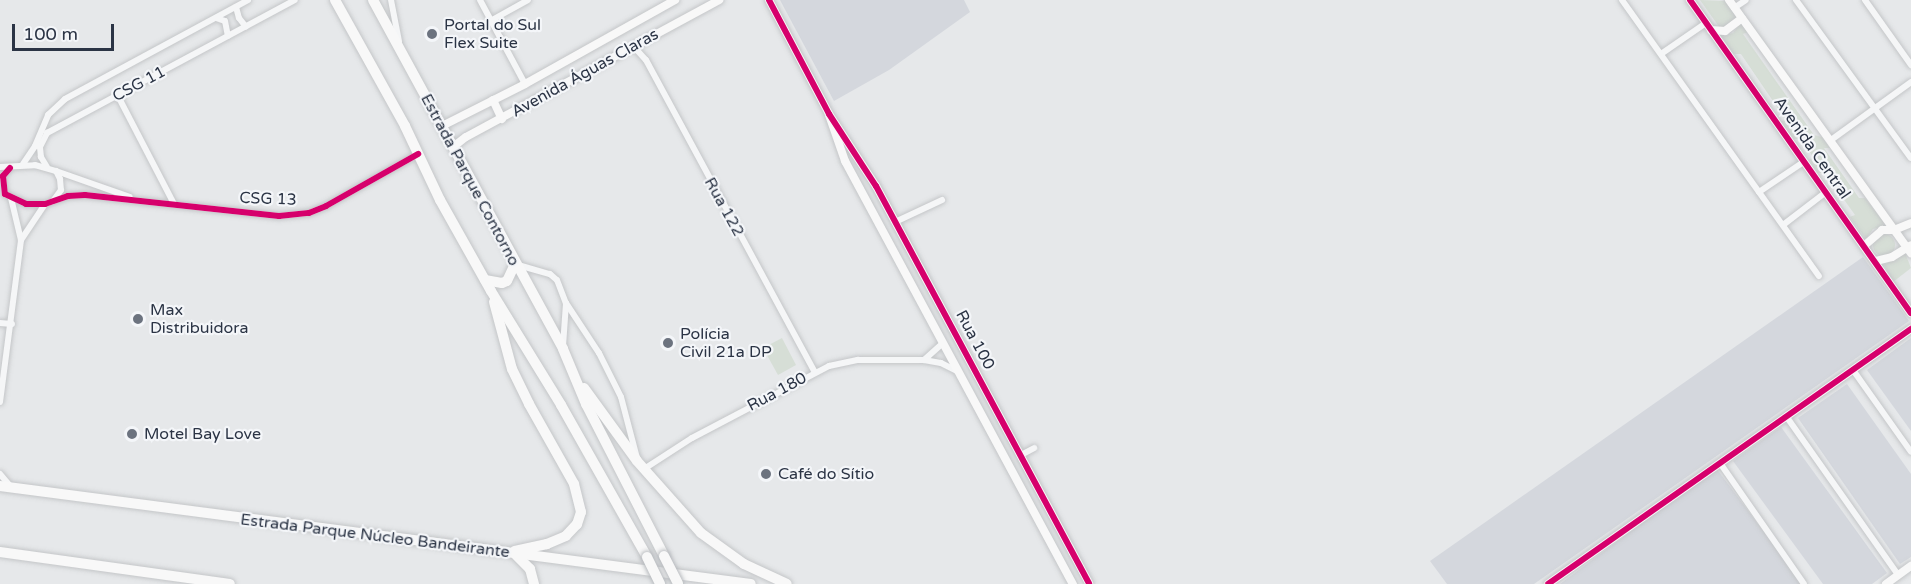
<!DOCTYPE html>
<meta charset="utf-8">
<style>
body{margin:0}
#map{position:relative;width:1911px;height:584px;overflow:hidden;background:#e6e8ea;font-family:"Varela Round",sans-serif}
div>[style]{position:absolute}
.built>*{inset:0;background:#d4d7dd}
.green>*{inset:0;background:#d6ded6}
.round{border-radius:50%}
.roads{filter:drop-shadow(0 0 2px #c4c6c8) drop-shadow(0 0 2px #c4c6c8)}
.street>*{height:6px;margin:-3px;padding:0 3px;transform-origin:3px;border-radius:3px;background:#f5f6f7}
.secondary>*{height:8px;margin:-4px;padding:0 4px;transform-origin:4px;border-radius:4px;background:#f8f8f8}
.highway>*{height:10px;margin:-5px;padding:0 5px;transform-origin:5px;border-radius:5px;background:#f8f8f8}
.bridges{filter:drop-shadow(0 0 2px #b8bbbf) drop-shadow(0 0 2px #b8bbbf)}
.highway-bridge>*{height:10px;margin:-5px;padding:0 5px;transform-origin:5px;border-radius:5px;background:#f8f8f8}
.cycleway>*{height:6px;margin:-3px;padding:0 3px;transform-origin:3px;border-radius:3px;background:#d6006c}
.dots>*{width:16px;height:16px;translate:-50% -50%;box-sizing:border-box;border:3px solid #f4f6f9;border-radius:50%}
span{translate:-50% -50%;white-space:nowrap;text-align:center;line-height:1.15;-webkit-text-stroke:4.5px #f4f6f9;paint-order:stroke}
.poi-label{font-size:16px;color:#2b3445}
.left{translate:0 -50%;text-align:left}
.street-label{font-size:16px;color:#2b3445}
.scale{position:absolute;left:12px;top:24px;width:102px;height:27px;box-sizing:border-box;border:3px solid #2b3445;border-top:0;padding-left:8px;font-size:18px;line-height:21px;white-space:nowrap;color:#2b3445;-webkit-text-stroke:4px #f4f6f9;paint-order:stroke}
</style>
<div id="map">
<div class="built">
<i style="clip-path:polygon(780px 0,964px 0,970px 12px,889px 70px,834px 101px)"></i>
<i style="clip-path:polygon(1863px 257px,1909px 321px,1534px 584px,1447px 584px,1430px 561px)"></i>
<i style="clip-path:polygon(1911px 338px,1911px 431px,1867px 370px)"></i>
<i style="clip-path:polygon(1847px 384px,1911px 474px,1911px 557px,1900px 564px,1798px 418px)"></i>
<i style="clip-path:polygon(1781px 427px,1887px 573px,1872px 584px,1823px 584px,1733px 461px)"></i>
<i style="clip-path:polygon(1716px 468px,1803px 584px,1560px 584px)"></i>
</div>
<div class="green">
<i style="clip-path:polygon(1700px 0,1726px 1px,1737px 17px,1730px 26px,1720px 28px)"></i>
<i style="clip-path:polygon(1741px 22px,1748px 32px,1743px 34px,1814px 135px,1822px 137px,1830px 148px,1824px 148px,1859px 198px,1865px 198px,1886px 225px,1873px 229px,1866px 239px,1850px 217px,1855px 215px,1825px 173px,1818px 173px,1809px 159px,1814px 158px,1800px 139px,1794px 139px,1781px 121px,1786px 120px,1741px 54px,1734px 54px,1721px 36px,1733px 33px)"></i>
<i class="round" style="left:1873px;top:234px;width:22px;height:22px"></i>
<i style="clip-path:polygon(1905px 253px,1911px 268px,1893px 282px,1884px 265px)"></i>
<i style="clip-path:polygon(782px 338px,796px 365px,778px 375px,763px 348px)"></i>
</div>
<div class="roads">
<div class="street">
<i style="left:391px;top:0;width:42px;rotate:79deg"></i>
<i style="left:480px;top:0;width:95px;rotate:61.8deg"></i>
<i style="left:1622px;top:0;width:339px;rotate:54.5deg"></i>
<i style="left:1796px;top:0;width:195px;rotate:54deg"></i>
<i style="left:1865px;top:0;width:80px;rotate:54.7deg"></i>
<i style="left:236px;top:7px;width:11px;rotate:75deg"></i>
<i style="left:239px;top:18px;width:11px;rotate:52deg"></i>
<i style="left:1734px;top:8px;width:14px;rotate:-34deg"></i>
<i style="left:216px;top:18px;width:9px;rotate:18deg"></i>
<i style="left:225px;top:21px;width:15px;rotate:79deg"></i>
<i style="left:492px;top:20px;width:41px;rotate:-29.1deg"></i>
<i style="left:630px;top:47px;width:6px;rotate:18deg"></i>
<i style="left:636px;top:49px;width:15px;rotate:48deg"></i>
<i style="left:646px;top:60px;width:355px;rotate:61.6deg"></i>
<i style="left:1661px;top:54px;width:55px;rotate:-34.6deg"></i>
<i style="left:118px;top:96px;width:122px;rotate:62.6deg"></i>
<i style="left:1831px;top:140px;width:99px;rotate:-35.9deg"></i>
<i style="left:23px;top:164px;width:22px;rotate:-56deg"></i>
<i style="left:35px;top:146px;width:34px;rotate:-67deg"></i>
<i style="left:48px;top:115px;width:23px;rotate:-43deg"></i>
<i style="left:65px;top:99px;width:208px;rotate:-28.4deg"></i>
<i style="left:0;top:167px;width:35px;rotate:-3deg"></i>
<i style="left:35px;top:165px;width:22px;rotate:16deg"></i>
<i style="left:56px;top:171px;width:9px;rotate:63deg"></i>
<i style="left:60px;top:179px;width:11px;rotate:85deg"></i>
<i style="left:61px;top:190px;width:14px;rotate:126deg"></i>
<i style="left:47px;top:167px;width:12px;rotate:-121deg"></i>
<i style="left:41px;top:157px;width:10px;rotate:-96deg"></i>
<i style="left:40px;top:147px;width:16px;rotate:-63deg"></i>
<i style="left:47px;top:133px;width:281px;rotate:-28.2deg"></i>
<i style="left:10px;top:168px;width:11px;rotate:131deg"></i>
<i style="left:3px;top:176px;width:18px;rotate:84deg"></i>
<i style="left:5px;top:194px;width:23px;rotate:25deg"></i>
<i style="left:26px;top:204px;width:19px"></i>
<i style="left:45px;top:204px;width:24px;rotate:-19deg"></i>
<i style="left:68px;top:196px;width:17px;rotate:-3deg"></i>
<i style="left:85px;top:195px;width:195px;rotate:6.2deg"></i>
<i style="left:279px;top:216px;width:30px;rotate:-6deg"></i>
<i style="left:309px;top:213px;width:18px;rotate:-22deg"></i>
<i style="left:326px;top:206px;width:106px;rotate:-29.5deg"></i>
<i style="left:56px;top:171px;width:78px;rotate:19.4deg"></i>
<i style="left:1759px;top:192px;width:55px;rotate:-34deg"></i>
<i style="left:895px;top:222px;width:52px;rotate:-25.1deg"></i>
<i style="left:1783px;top:225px;width:54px;rotate:-37.5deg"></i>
<i style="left:21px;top:240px;width:43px;rotate:-56.3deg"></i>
<i style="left:518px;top:265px;width:33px;rotate:16deg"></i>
<i style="left:550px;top:274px;width:9px;rotate:41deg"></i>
<i style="left:557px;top:280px;width:25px;rotate:69deg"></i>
<i style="left:566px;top:303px;width:60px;rotate:56.6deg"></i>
<i style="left:599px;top:353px;width:49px;rotate:63.4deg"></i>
<i style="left:621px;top:397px;width:63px;rotate:75.3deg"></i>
<i style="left:0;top:323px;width:12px;rotate:5deg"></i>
<i style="left:563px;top:346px;width:43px;rotate:-86deg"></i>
<i style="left:924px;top:360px;width:24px;rotate:-42deg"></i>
<i style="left:1853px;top:370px;width:100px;rotate:54.7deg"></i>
<i style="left:0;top:402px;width:163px;rotate:-82.6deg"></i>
<i style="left:21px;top:240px;width:43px;rotate:-103.4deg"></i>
<i style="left:1786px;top:416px;width:194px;rotate:54.8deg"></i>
<i style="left:1021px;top:455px;width:15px;rotate:-28deg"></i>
<i style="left:1720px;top:463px;width:147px;rotate:55.2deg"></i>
<i style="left:644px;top:469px;width:57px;rotate:-32.9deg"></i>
<i style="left:692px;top:438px;width:155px;rotate:-27.7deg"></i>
<i style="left:829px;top:366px;width:30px;rotate:-12deg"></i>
<i style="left:858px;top:360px;width:66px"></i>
<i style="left:924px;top:360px;width:17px;rotate:10deg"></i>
<i style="left:941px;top:363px;width:18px;rotate:27deg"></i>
<i style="left:0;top:474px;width:16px;rotate:50deg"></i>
</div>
<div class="secondary">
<i style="left:769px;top:0;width:129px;rotate:62.2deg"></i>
<i style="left:829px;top:114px;width:86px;rotate:56.9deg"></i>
<i style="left:876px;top:186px;width:451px;rotate:61.8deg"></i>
<i style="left:1690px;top:0;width:383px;rotate:54.8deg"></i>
<i style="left:1729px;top:0;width:312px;rotate:54.3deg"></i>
<i style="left:1711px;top:30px;width:14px;rotate:4deg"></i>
<i style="left:1725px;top:31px;width:21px;rotate:-37deg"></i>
<i style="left:493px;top:100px;width:21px;rotate:65deg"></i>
<i style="left:829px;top:115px;width:49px;rotate:70.8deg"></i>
<i style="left:845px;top:161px;width:481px;rotate:61.7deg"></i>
<i style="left:442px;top:126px;width:93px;rotate:-26.8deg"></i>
<i style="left:525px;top:84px;width:172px;rotate:-29.2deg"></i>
<i style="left:453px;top:147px;width:16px;rotate:-38deg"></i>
<i style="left:466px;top:137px;width:288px;rotate:-28.4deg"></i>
<i style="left:1865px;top:245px;width:23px;rotate:-41deg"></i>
<i style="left:1882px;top:230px;width:12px"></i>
<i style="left:1894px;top:230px;width:18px;rotate:-22deg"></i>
<i style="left:1876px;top:261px;width:16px;rotate:-14deg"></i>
<i style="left:1892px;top:257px;width:22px;rotate:-32deg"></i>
<i style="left:1548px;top:584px;width:444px;rotate:-35.1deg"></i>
<i style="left:1886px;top:584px;width:31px;rotate:-36deg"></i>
</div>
<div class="highway">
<i style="left:335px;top:0;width:144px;rotate:60.9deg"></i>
<i style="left:405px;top:126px;width:82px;rotate:64.7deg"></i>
<i style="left:440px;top:200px;width:104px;rotate:60.7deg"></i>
<i style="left:491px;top:291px;width:134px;rotate:58.4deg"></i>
<i style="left:561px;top:405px;width:175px;rotate:60.5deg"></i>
<i style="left:373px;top:0;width:397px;rotate:61.4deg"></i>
<i style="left:563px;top:349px;width:60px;rotate:67.3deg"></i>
<i style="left:586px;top:404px;width:171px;rotate:62.8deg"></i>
<i style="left:485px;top:280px;width:17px;rotate:10deg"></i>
<i style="left:502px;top:283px;width:5px;rotate:-22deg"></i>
<i style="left:507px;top:281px;width:19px;rotate:-65deg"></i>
<i style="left:494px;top:302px;width:69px;rotate:75deg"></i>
<i style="left:512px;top:369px;width:39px;rotate:64deg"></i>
<i style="left:529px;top:404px;width:92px;rotate:60.6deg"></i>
<i style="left:574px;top:484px;width:29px;rotate:76deg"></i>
<i style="left:581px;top:512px;width:13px;rotate:108deg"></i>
<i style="left:577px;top:524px;width:16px;rotate:133deg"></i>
<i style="left:566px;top:536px;width:21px;rotate:157deg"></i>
<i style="left:547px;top:544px;width:33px;rotate:168deg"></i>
<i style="left:584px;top:388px;width:90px;rotate:54deg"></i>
<i style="left:637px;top:461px;width:96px;rotate:48.4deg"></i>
<i style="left:701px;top:533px;width:53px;rotate:35.8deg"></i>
<i style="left:744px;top:564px;width:47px;rotate:24.9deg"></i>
<i style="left:0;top:486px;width:757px;rotate:7.43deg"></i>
<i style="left:0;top:552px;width:232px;rotate:7.9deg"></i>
<i style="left:516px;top:555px;width:20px;rotate:45deg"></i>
<i style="left:530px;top:569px;width:16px;rotate:75deg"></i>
</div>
</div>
<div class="bridges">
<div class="highway-bridge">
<i style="left:664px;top:556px;width:31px;rotate:63deg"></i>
<i style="left:647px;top:557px;width:30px;rotate:64deg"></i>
</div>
</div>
<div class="cycleway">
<i style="left:769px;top:0;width:129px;rotate:62.2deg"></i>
<i style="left:829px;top:114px;width:86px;rotate:56.9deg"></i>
<i style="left:876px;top:186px;width:451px;rotate:61.8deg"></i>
<i style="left:1690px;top:0;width:383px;rotate:54.8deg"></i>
<i style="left:10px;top:168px;width:11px;rotate:131deg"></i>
<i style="left:3px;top:176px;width:18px;rotate:84deg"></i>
<i style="left:5px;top:194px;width:23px;rotate:25deg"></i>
<i style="left:26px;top:204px;width:19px"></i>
<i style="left:45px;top:204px;width:24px;rotate:-19deg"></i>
<i style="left:68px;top:196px;width:17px;rotate:-3deg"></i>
<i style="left:85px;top:195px;width:195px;rotate:6.2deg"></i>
<i style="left:279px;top:216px;width:30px;rotate:-6deg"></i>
<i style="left:309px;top:213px;width:18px;rotate:-22deg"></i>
<i style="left:326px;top:206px;width:106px;rotate:-29.5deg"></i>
<i style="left:1548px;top:584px;width:444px;rotate:-35.1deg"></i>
</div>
<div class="dots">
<i style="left:432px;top:34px;background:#6c737f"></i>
<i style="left:138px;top:319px;background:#6c737f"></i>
<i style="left:668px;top:343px;background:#6c737f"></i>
<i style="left:132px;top:434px;background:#6c737f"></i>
<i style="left:766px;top:474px;background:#6c737f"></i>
</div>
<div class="poi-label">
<span class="left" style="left:444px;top:34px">Portal do Sul<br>Flex Suite</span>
<span class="left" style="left:150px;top:319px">Max<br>Distribuidora</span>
<span class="left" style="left:680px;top:343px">Polícia<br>Civil 21a DP</span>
<span class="left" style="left:144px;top:434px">Motel Bay Love</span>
<span class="left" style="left:778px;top:474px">Café do Sítio</span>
</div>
<div class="street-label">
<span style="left:585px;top:73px;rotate:-29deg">Avenida Águas Claras</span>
<span style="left:139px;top:84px;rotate:-28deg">CSG 11</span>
<span style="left:1812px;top:148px;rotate:55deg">Avenida Central</span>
<span style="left:470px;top:180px;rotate:62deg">Estrada Parque Contorno</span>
<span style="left:268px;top:199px;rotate:2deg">CSG 13</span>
<span style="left:724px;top:207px;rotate:61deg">Rua 122</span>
<span style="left:975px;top:340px;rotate:62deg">Rua 100</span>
<span style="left:777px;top:392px;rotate:-28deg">Rua 180</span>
<span style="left:375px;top:536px;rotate:7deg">Estrada Parque Núcleo Bandeirante</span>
</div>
<div class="scale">100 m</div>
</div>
